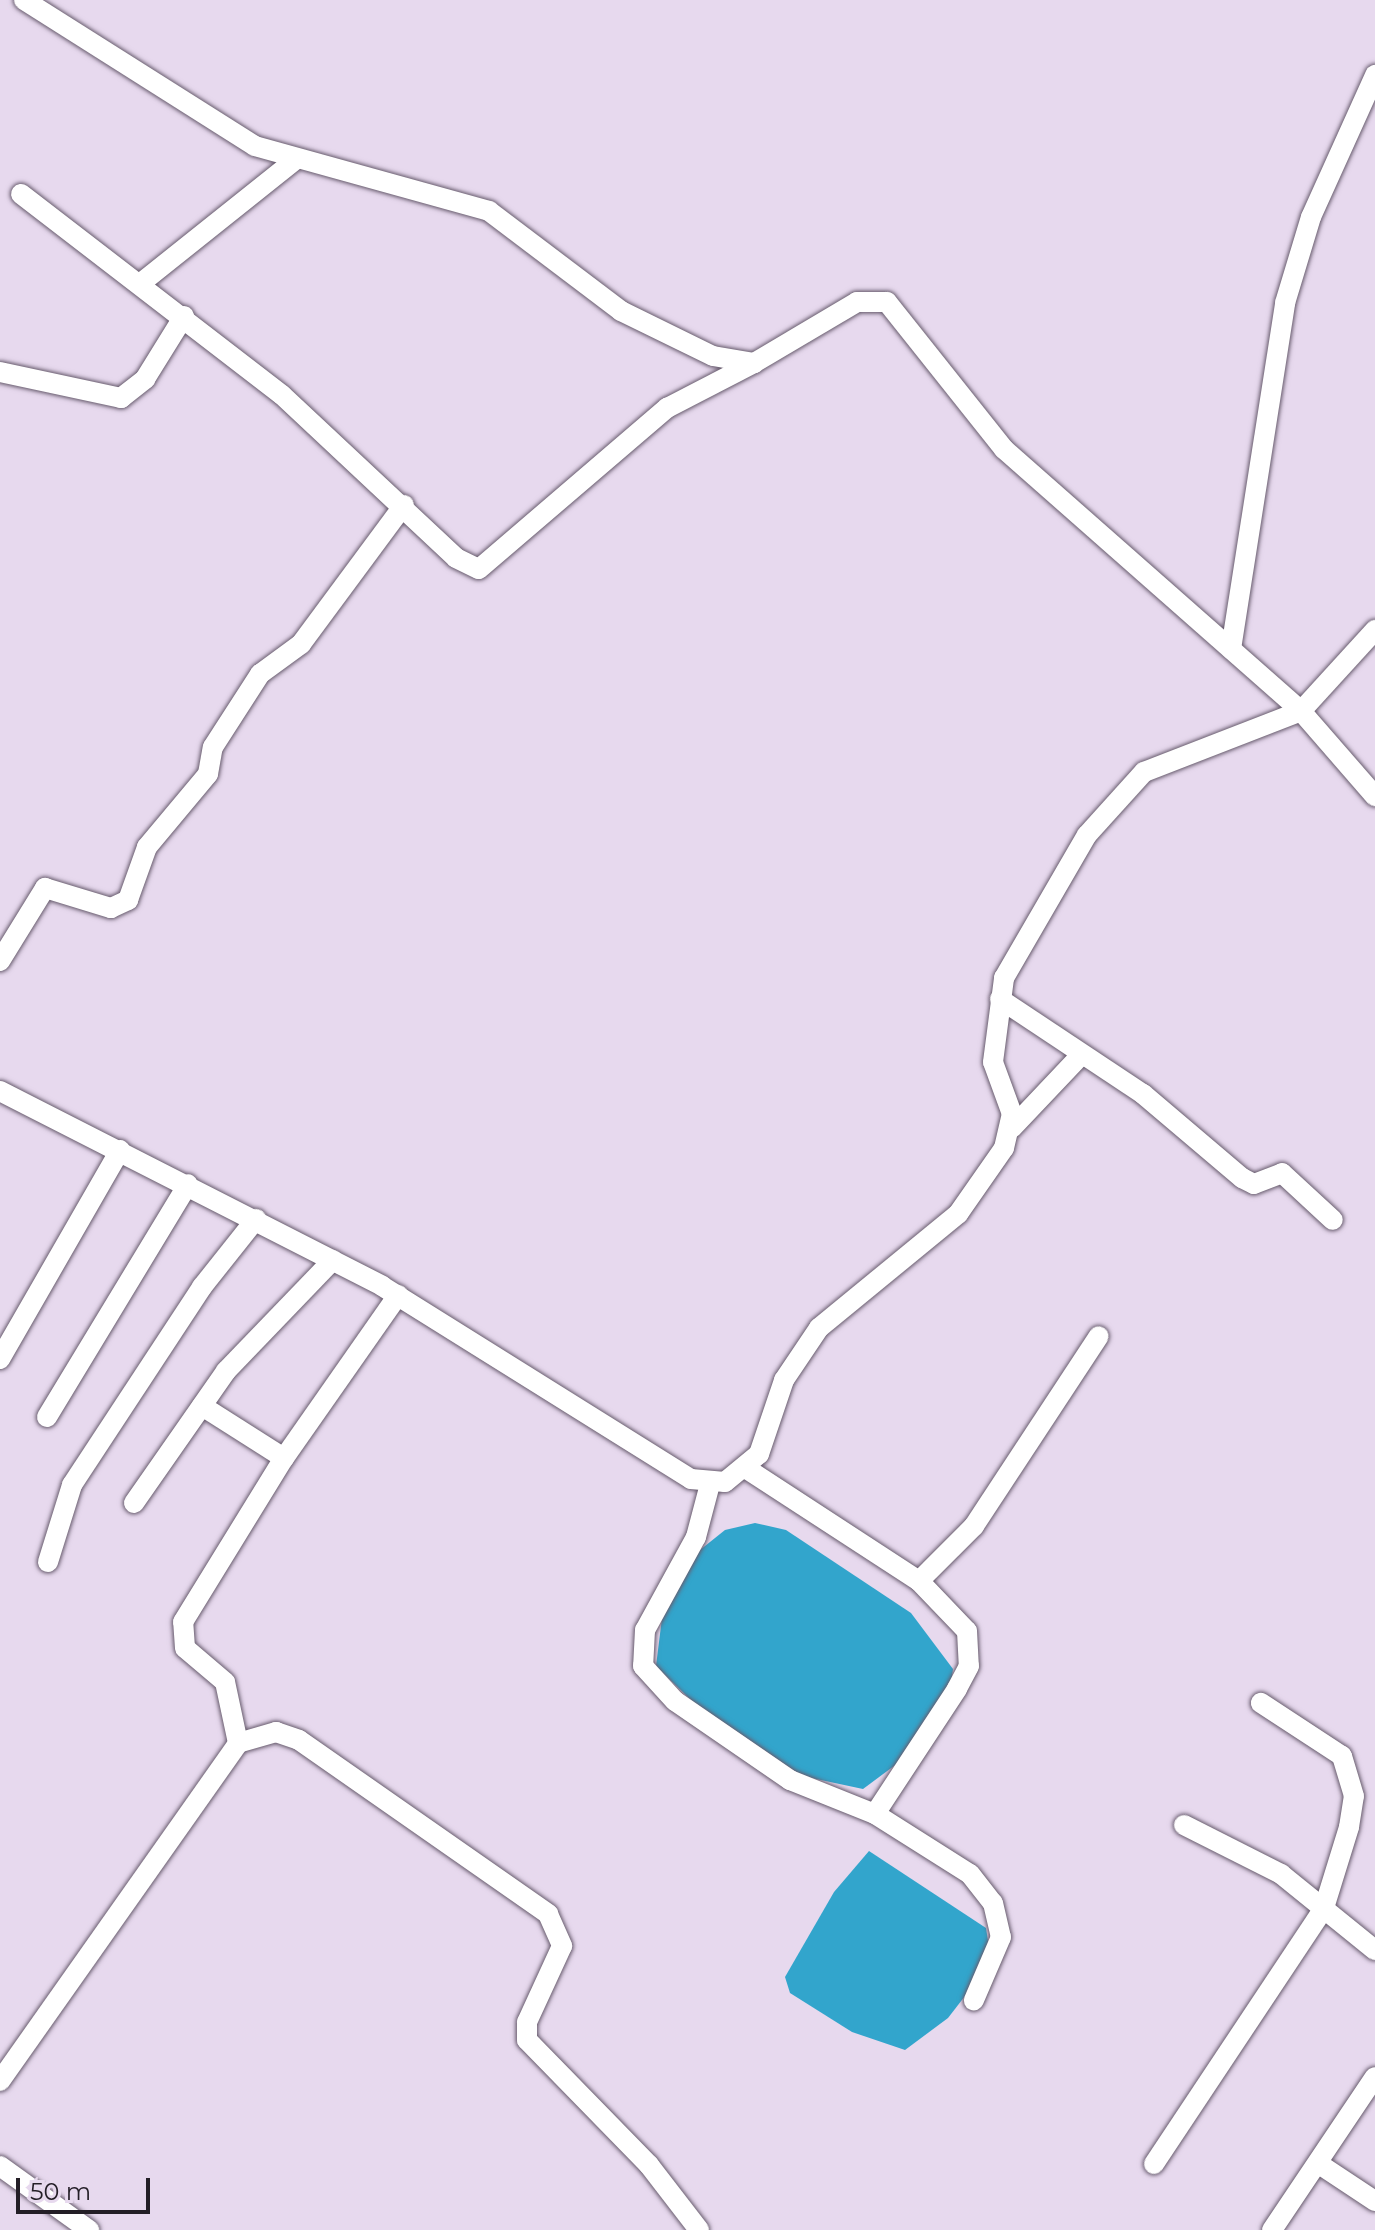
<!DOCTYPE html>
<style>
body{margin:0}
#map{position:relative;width:1375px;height:2230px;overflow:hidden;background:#e7d9ee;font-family:Montserrat,sans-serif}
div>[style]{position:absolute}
.water>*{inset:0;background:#32a5cc}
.roads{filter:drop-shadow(0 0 2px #675b6d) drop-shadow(0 0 2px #675b6d)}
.minor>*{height:20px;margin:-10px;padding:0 10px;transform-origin:10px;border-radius:10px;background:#fff}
span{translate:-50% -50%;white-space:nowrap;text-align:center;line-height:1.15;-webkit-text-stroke:8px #e7d9ee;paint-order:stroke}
.scale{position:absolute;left:16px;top:2178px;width:134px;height:36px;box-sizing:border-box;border:4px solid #231e26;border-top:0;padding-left:10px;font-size:24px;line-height:28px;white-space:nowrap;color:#231e26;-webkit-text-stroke:6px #e7d9ee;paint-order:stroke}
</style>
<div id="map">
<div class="water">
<i style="clip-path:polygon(755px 1523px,786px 1530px,911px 1613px,953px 1669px,951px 1684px,898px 1763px,863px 1789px,802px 1776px,693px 1702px,656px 1666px,662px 1618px,695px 1554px,725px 1530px)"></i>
<i style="clip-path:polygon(869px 1851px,986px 1928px,989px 1947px,965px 1996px,948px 2018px,905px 2050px,852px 2032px,790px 1993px,785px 1977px,834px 1892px)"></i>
</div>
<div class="roads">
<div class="minor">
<i style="left:24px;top:0;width:273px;rotate:32.3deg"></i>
<i style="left:255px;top:146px;width:243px;rotate:15.5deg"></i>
<i style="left:489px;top:211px;width:166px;rotate:37.1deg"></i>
<i style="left:621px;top:311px;width:102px;rotate:26.1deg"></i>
<i style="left:713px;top:356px;width:42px;rotate:9.7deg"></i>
<i style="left:754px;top:363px;width:120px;rotate:-30.6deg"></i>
<i style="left:857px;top:302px;width:30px"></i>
<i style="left:887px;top:302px;width:188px;rotate:51.5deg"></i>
<i style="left:1004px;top:449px;width:396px;rotate:41.4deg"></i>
<i style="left:1301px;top:711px;width:113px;rotate:49deg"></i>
<i style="left:21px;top:194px;width:329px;rotate:37.6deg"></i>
<i style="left:282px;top:395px;width:238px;rotate:43.1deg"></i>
<i style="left:456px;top:558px;width:25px;rotate:26deg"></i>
<i style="left:479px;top:569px;width:248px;rotate:-40.6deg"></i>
<i style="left:667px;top:408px;width:98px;rotate:-27.3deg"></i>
<i style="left:141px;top:283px;width:196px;rotate:-38.6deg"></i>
<i style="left:0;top:372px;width:124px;rotate:12.1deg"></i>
<i style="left:121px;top:398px;width:31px;rotate:-38deg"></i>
<i style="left:145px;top:379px;width:74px;rotate:-58.2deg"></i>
<i style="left:1231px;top:649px;width:350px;rotate:-81.1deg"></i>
<i style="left:1285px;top:303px;width:90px;rotate:-73.2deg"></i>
<i style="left:1311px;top:217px;width:156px;rotate:-65.7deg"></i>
<i style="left:0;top:961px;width:86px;rotate:-58.3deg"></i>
<i style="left:45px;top:888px;width:69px;rotate:16.9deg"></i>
<i style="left:111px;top:908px;width:19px;rotate:-25deg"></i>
<i style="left:128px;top:900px;width:56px;rotate:-70.3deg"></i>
<i style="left:147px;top:847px;width:95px;rotate:-50.1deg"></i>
<i style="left:208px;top:774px;width:27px;rotate:-80deg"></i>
<i style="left:213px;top:747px;width:87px;rotate:-57.2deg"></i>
<i style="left:260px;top:674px;width:51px;rotate:-36.2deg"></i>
<i style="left:301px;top:644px;width:173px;rotate:-53.5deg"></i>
<i style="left:1000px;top:999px;width:172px;rotate:33.6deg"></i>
<i style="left:1143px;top:1094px;width:130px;rotate:40.3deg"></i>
<i style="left:1242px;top:1178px;width:13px;rotate:27deg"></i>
<i style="left:1254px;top:1184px;width:30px;rotate:-21deg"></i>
<i style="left:1282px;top:1173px;width:69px;rotate:42.7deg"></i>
<i style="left:0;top:1091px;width:429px;rotate:27deg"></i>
<i style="left:382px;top:1286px;width:364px;rotate:32deg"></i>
<i style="left:691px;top:1479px;width:34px;rotate:5deg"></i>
<i style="left:725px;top:1482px;width:44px;rotate:-39.5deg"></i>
<i style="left:759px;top:1454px;width:78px;rotate:-71.3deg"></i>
<i style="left:784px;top:1380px;width:63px;rotate:-56.1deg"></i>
<i style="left:819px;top:1328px;width:180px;rotate:-39.4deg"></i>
<i style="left:958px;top:1214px;width:80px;rotate:-55.1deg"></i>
<i style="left:1004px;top:1148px;width:35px;rotate:-77deg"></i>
<i style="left:1012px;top:1114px;width:55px;rotate:-110.1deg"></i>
<i style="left:993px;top:1062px;width:85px;rotate:-82.5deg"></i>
<i style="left:1004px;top:978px;width:165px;rotate:-59.9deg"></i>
<i style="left:1087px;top:835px;width:85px;rotate:-47.9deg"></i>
<i style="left:1144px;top:772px;width:168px;rotate:-21.2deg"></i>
<i style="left:1301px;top:711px;width:110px;rotate:-47.6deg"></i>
<i style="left:1012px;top:1128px;width:99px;rotate:-46.6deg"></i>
<i style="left:0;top:1359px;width:241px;rotate:-60.1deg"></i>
<i style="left:202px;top:1406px;width:97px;rotate:32.4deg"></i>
<i style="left:47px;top:1417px;width:272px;rotate:-58.8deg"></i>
<i style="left:747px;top:1469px;width:205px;rotate:33.1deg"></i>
<i style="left:919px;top:1581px;width:69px;rotate:46.2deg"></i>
<i style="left:967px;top:1631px;width:35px;rotate:87deg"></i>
<i style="left:969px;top:1666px;width:26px;rotate:118deg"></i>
<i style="left:957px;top:1689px;width:149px;rotate:123.3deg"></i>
<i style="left:710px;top:1484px;width:55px;rotate:104.8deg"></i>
<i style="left:696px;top:1537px;width:106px;rotate:118.7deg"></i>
<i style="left:645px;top:1630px;width:36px;rotate:93deg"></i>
<i style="left:643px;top:1666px;width:47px;rotate:47.6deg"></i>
<i style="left:675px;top:1701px;width:140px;rotate:34.5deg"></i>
<i style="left:790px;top:1780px;width:92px;rotate:21.8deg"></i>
<i style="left:875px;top:1814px;width:112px;rotate:32.3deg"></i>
<i style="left:970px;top:1874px;width:37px;rotate:52deg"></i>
<i style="left:993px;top:1903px;width:35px;rotate:77deg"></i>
<i style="left:1001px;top:1937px;width:69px;rotate:113.2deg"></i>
<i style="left:134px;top:1503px;width:161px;rotate:-55.1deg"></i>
<i style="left:226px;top:1371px;width:154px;rotate:-46.1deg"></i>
<i style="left:48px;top:1562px;width:81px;rotate:-72.7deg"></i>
<i style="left:72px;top:1485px;width:237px;rotate:-56.7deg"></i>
<i style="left:202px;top:1287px;width:87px;rotate:-51.5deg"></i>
<i style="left:919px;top:1581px;width:78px;rotate:-45deg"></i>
<i style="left:974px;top:1526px;width:227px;rotate:-56.7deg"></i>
<i style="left:238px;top:1743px;width:62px;rotate:-102deg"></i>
<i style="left:225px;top:1682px;width:52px;rotate:-139.6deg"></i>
<i style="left:185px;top:1648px;width:26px;rotate:-94deg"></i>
<i style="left:183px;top:1622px;width:193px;rotate:-58.4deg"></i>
<i style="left:284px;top:1458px;width:199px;rotate:-55deg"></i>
<i style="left:1184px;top:1825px;width:109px;rotate:26.8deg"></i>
<i style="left:1281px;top:1874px;width:121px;rotate:39deg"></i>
<i style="left:0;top:2081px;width:413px;rotate:-54.8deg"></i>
<i style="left:238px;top:1743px;width:40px;rotate:-16deg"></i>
<i style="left:276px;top:1732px;width:24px;rotate:19deg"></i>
<i style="left:299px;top:1740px;width:304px;rotate:34.9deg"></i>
<i style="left:548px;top:1914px;width:35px;rotate:66deg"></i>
<i style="left:562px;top:1946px;width:84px;rotate:114.7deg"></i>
<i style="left:527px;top:2022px;width:18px;rotate:90deg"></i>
<i style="left:527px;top:2040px;width:175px;rotate:45.7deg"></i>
<i style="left:649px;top:2165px;width:82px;rotate:52.4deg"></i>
<i style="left:1154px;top:2164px;width:307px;rotate:-56.4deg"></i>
<i style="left:1324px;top:1908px;width:85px;rotate:-72.8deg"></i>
<i style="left:1349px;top:1827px;width:31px;rotate:-81deg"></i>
<i style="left:1354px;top:1796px;width:42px;rotate:-106.7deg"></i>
<i style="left:1342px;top:1756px;width:97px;rotate:-146.8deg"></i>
<i style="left:1319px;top:2164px;width:67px;rotate:33.5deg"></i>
<i style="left:0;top:2166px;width:110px;rotate:35.7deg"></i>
<i style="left:1272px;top:2230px;width:184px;rotate:-56.1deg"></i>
</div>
</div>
<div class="scale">50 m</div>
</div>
